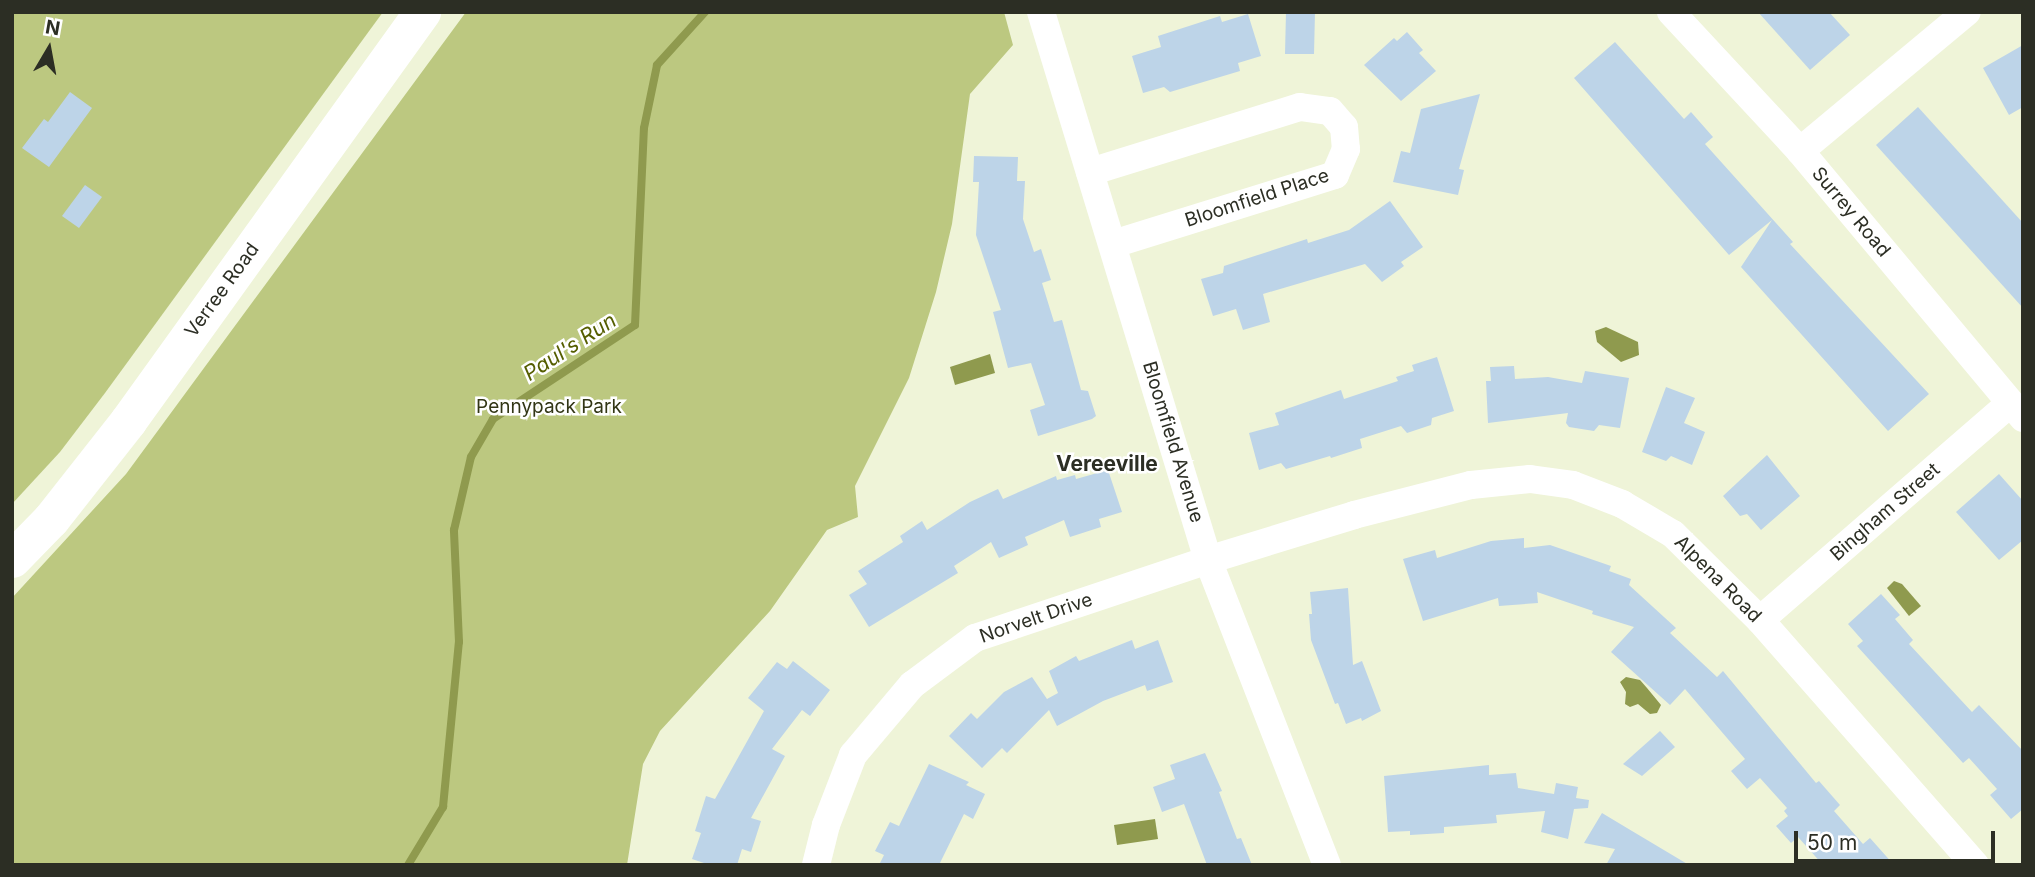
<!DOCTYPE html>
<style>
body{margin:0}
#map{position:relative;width:2035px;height:877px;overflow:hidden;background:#eff4d8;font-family:Inter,sans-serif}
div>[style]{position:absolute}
.green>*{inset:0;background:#bcc880}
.water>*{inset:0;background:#8f9a4e}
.stream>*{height:8px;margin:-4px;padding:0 4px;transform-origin:4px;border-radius:4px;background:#8f9a4e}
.building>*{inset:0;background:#bdd4e8}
.minor>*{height:28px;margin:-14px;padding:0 14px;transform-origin:14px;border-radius:14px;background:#fff}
.major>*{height:37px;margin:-18.5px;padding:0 18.5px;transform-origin:18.5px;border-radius:18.5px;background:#fff}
span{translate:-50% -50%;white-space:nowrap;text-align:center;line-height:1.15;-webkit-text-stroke:5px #fff;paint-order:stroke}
.street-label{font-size:19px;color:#2c2e24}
.park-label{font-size:19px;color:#323615}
.water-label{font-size:21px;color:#555e00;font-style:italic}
.neighbourhood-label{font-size:21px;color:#2c2e24;font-weight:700}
.frame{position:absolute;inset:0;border:14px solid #2c2e24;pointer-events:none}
.north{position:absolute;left:14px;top:14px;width:70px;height:70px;-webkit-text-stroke:5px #fff;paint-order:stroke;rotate:10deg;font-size:19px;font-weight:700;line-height:28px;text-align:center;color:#2c2e24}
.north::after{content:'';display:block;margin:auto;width:24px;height:32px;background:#2c2e24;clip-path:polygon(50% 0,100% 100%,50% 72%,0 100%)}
.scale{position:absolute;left:1794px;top:831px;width:201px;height:32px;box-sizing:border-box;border:4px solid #2c2e24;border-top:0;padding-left:9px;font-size:21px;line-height:24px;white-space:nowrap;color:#2c2e24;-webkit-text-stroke:5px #fff;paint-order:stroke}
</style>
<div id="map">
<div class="green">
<i style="clip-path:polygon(12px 12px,383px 12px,105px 393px,60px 452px,12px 504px)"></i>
<i style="clip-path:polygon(466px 12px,1004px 12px,1013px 45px,970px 94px,952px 224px,936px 292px,909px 378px,855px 486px,858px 517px,827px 530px,770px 611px,660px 731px,643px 764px,627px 865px,12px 865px,12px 598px,126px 474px)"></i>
</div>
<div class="water">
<i style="clip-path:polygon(1606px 327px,1638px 342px,1639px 355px,1621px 362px,1597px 342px,1595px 331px)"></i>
<i style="clip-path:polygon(990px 354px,995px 373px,955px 385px,950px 367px)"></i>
<i style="clip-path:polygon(1894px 581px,1902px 584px,1921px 606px,1909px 616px,1887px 588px)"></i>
<i style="clip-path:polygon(1626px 677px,1640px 680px,1647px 688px,1661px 705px,1657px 713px,1650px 714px,1638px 704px,1630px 707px,1625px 704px,1626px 692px,1620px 682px)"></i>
<i style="clip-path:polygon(1155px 819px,1158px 839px,1117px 845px,1114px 825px)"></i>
</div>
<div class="stream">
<i style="left:408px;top:865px;width:68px;rotate:-58.9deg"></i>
<i style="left:443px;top:807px;width:166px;rotate:-84.5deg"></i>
<i style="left:459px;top:642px;width:112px;rotate:-92.6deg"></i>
<i style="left:454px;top:530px;width:75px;rotate:-76.9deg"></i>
<i style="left:471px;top:457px;width:44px;rotate:-59.9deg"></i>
<i style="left:493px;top:419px;width:170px;rotate:-33.5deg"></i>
<i style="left:635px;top:325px;width:197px;rotate:-87.4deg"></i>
<i style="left:644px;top:128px;width:64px;rotate:-78.3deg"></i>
<i style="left:657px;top:65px;width:72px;rotate:-47.8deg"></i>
</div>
<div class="building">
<i style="clip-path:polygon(1286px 12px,1315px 12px,1314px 54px,1285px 54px)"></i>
<i style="clip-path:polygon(1758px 12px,1829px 12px,1850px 35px,1810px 70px)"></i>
<i style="clip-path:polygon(1248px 14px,1261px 56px,1238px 63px,1240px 71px,1170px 92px,1164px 87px,1143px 93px,1132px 56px,1161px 47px,1158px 36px,1220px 16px,1222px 22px)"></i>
<i style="clip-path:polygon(1407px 32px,1423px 50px,1419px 53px,1436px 71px,1401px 101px,1364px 65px,1394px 38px,1397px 41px)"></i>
<i style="clip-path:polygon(1615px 42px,1684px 119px,1691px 112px,1713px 137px,1705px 144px,1793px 242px,1790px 244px,1929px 394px,1888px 431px,1741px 267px,1772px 220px,1729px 255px,1574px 78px)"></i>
<i style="clip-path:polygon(2023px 45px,2023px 107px,2009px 115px,1983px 68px)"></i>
<i style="clip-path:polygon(70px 92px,92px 108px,49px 167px,22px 148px,44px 119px,48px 122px)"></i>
<i style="clip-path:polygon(1480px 94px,1459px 169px,1464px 170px,1458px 195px,1393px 182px,1401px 151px,1410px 153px,1421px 109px)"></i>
<i style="clip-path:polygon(1918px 107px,2023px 223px,2023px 308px,1876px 145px)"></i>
<i style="clip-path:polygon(974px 156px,1018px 157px,1017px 181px,1025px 181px,1023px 219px,1034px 252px,1041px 249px,1051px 280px,1042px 283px,1054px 322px,1062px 320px,1081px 390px,1088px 391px,1096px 416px,1092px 419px,1038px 436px,1030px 410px,1045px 405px,1031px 363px,1008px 368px,993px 312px,1001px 310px,976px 235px,979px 182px,973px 182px)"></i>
<i style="clip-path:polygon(85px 185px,102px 197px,79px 228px,62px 216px)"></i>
<i style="clip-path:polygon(1390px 201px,1423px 247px,1401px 262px,1404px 266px,1382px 282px,1365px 264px,1263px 294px,1270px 322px,1243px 330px,1236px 309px,1213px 316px,1201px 279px,1223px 273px,1224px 266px,1307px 239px,1308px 243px,1349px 230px)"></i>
<i style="clip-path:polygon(1437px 357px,1454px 411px,1432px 418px,1431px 425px,1407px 433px,1401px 426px,1360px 439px,1362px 448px,1331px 458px,1330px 456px,1286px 469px,1281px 463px,1259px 470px,1249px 433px,1279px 425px,1275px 413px,1341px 390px,1344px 399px,1398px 381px,1396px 377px,1414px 371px,1412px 365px)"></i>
<i style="clip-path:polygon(1514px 366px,1515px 379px,1548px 377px,1582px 383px,1585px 371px,1629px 378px,1620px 428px,1599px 425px,1594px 431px,1569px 427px,1566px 423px,1568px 413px,1488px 423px,1486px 381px,1491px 381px,1490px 367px)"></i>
<i style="clip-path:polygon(1666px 387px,1695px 398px,1684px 423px,1705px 432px,1692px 465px,1671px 456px,1666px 461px,1642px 452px)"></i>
<i style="clip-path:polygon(1767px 455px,1800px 496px,1761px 530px,1747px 514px,1740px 516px,1723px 496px)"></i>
<i style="clip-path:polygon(1108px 470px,1122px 512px,1099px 519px,1101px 527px,1070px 537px,1064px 520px,1025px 537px,1028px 545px,999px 558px,991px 542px,954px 566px,958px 573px,869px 627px,849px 595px,867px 584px,858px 571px,903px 542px,900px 536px,922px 521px,927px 530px,970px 502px,998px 489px,1003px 499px,1056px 476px,1057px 480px,1075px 475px,1076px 479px)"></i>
<i style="clip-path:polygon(1999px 474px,2023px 501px,2023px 540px,1999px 560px,1956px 512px)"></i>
<i style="clip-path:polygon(1524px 538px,1524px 548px,1550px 545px,1611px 566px,1609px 571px,1631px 579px,1629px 585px,1676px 628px,1670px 633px,1717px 677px,1723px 671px,1816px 783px,1819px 781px,1840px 805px,1834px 811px,1863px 844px,1870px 838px,1894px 865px,1823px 865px,1798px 837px,1791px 843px,1776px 826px,1788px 816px,1784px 811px,1787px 808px,1760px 778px,1747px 789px,1731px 771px,1745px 759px,1685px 689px,1670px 705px,1611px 652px,1634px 627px,1592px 614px,1593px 611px,1537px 592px,1538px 603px,1499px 606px,1498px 598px,1423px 621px,1403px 559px,1435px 550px,1437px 558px,1491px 541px)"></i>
<i style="clip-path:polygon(1348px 588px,1353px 665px,1362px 661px,1381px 711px,1362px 721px,1361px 718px,1346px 724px,1338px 703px,1335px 704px,1311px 640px,1309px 614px,1312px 614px,1310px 592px)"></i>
<i style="clip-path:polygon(1881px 594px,1900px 615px,1895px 619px,1913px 640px,1909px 644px,1972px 712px,1979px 705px,2023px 751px,2023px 809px,2011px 819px,1990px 795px,1997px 789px,1969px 758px,1963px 763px,1857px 646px,1863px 641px,1848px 624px)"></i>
<i style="clip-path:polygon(1132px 640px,1135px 649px,1158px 640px,1173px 682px,1147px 691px,1145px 685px,1103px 701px,1057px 726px,1049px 710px,1007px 753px,1002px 748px,982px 768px,949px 736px,971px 713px,977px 719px,1004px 692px,1032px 677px,1047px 699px,1058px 693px,1049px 671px,1076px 656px,1079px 661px)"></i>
<i style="clip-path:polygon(793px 661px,830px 690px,810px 716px,802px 710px,772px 749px,785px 756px,751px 818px,761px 821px,751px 852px,742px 849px,737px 865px,710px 865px,692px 859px,701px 833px,695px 831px,706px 796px,715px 799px,764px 711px,748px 698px,777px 662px,787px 669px)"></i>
<i style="clip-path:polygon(1660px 731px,1675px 747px,1642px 776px,1623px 764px)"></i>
<i style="clip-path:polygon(1205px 753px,1222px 791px,1219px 792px,1237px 839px,1241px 838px,1252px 865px,1207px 865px,1184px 804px,1162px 812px,1153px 787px,1175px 779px,1170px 765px)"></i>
<i style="clip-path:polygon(929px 764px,969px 782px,966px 785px,985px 794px,973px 819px,964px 814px,939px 865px,879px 865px,884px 855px,875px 851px,890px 822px,899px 826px)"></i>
<i style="clip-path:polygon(1489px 765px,1489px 775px,1516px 773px,1518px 788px,1554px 794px,1556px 783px,1578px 787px,1576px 798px,1589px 800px,1588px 808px,1574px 809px,1568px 839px,1541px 832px,1545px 811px,1496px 815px,1497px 823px,1444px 827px,1444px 833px,1410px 835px,1410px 831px,1388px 832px,1384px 776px)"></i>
<i style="clip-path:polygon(1602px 813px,1632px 831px,1689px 865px,1606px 865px,1615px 849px,1584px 843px)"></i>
</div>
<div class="minor">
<i style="left:1041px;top:12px;width:573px;rotate:73.05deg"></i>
<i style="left:1208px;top:560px;width:327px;rotate:68.7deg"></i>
<i style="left:1671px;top:12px;width:190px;rotate:47.1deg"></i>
<i style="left:1800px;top:151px;width:348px;rotate:50.1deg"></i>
<i style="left:1800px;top:151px;width:217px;rotate:-39.8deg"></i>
<i style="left:1090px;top:172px;width:220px;rotate:-17.2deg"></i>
<i style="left:1300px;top:107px;width:30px;rotate:8deg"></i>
<i style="left:1330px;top:111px;width:21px;rotate:49deg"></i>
<i style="left:1344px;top:127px;width:22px;rotate:85deg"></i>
<i style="left:1346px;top:149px;width:28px;rotate:113deg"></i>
<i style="left:1335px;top:175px;width:232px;rotate:162.7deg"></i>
<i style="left:1760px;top:620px;width:330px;rotate:-40.9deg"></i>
<i style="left:816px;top:865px;width:41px;rotate:-76deg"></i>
<i style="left:826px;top:825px;width:75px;rotate:-68.9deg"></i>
<i style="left:853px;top:755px;width:92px;rotate:-49.9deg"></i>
<i style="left:912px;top:685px;width:79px;rotate:-36.7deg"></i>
<i style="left:975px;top:638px;width:246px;rotate:-18.5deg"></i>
<i style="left:1208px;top:560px;width:153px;rotate:-17.1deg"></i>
<i style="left:1354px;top:515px;width:121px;rotate:-14.4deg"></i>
<i style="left:1471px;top:485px;width:59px;rotate:-5.8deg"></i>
<i style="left:1530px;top:479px;width:43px;rotate:7.9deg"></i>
<i style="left:1573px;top:485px;width:53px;rotate:21.2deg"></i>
<i style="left:1622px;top:504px;width:59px;rotate:30.5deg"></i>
<i style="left:1673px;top:534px;width:122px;rotate:44.7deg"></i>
<i style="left:1760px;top:620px;width:326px;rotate:48.7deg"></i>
</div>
<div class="major">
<i style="left:12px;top:559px;width:56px;rotate:-45.7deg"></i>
<i style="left:51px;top:519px;width:125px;rotate:-51.8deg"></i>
<i style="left:128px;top:421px;width:504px;rotate:-54.29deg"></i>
</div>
<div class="street-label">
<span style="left:1257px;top:198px;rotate:-18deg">Bloomfield Place</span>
<span style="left:1851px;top:212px;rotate:50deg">Surrey Road</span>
<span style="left:222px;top:290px;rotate:-54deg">Verree Road</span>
<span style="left:1173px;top:442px;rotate:73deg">Bloomfield Avenue</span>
<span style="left:1885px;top:512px;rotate:-41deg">Bingham Street</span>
<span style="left:1718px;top:579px;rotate:45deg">Alpena Road</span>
<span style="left:1036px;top:618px;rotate:-19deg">Norvelt Drive</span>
</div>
<div class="park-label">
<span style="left:549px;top:407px">Pennypack Park</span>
</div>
<div class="water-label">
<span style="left:570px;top:347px;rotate:-33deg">Paul's Run</span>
</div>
<div class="neighbourhood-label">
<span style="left:1107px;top:464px">Vereeville</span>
</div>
<div class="frame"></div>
<div class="north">N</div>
<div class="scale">50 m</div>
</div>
